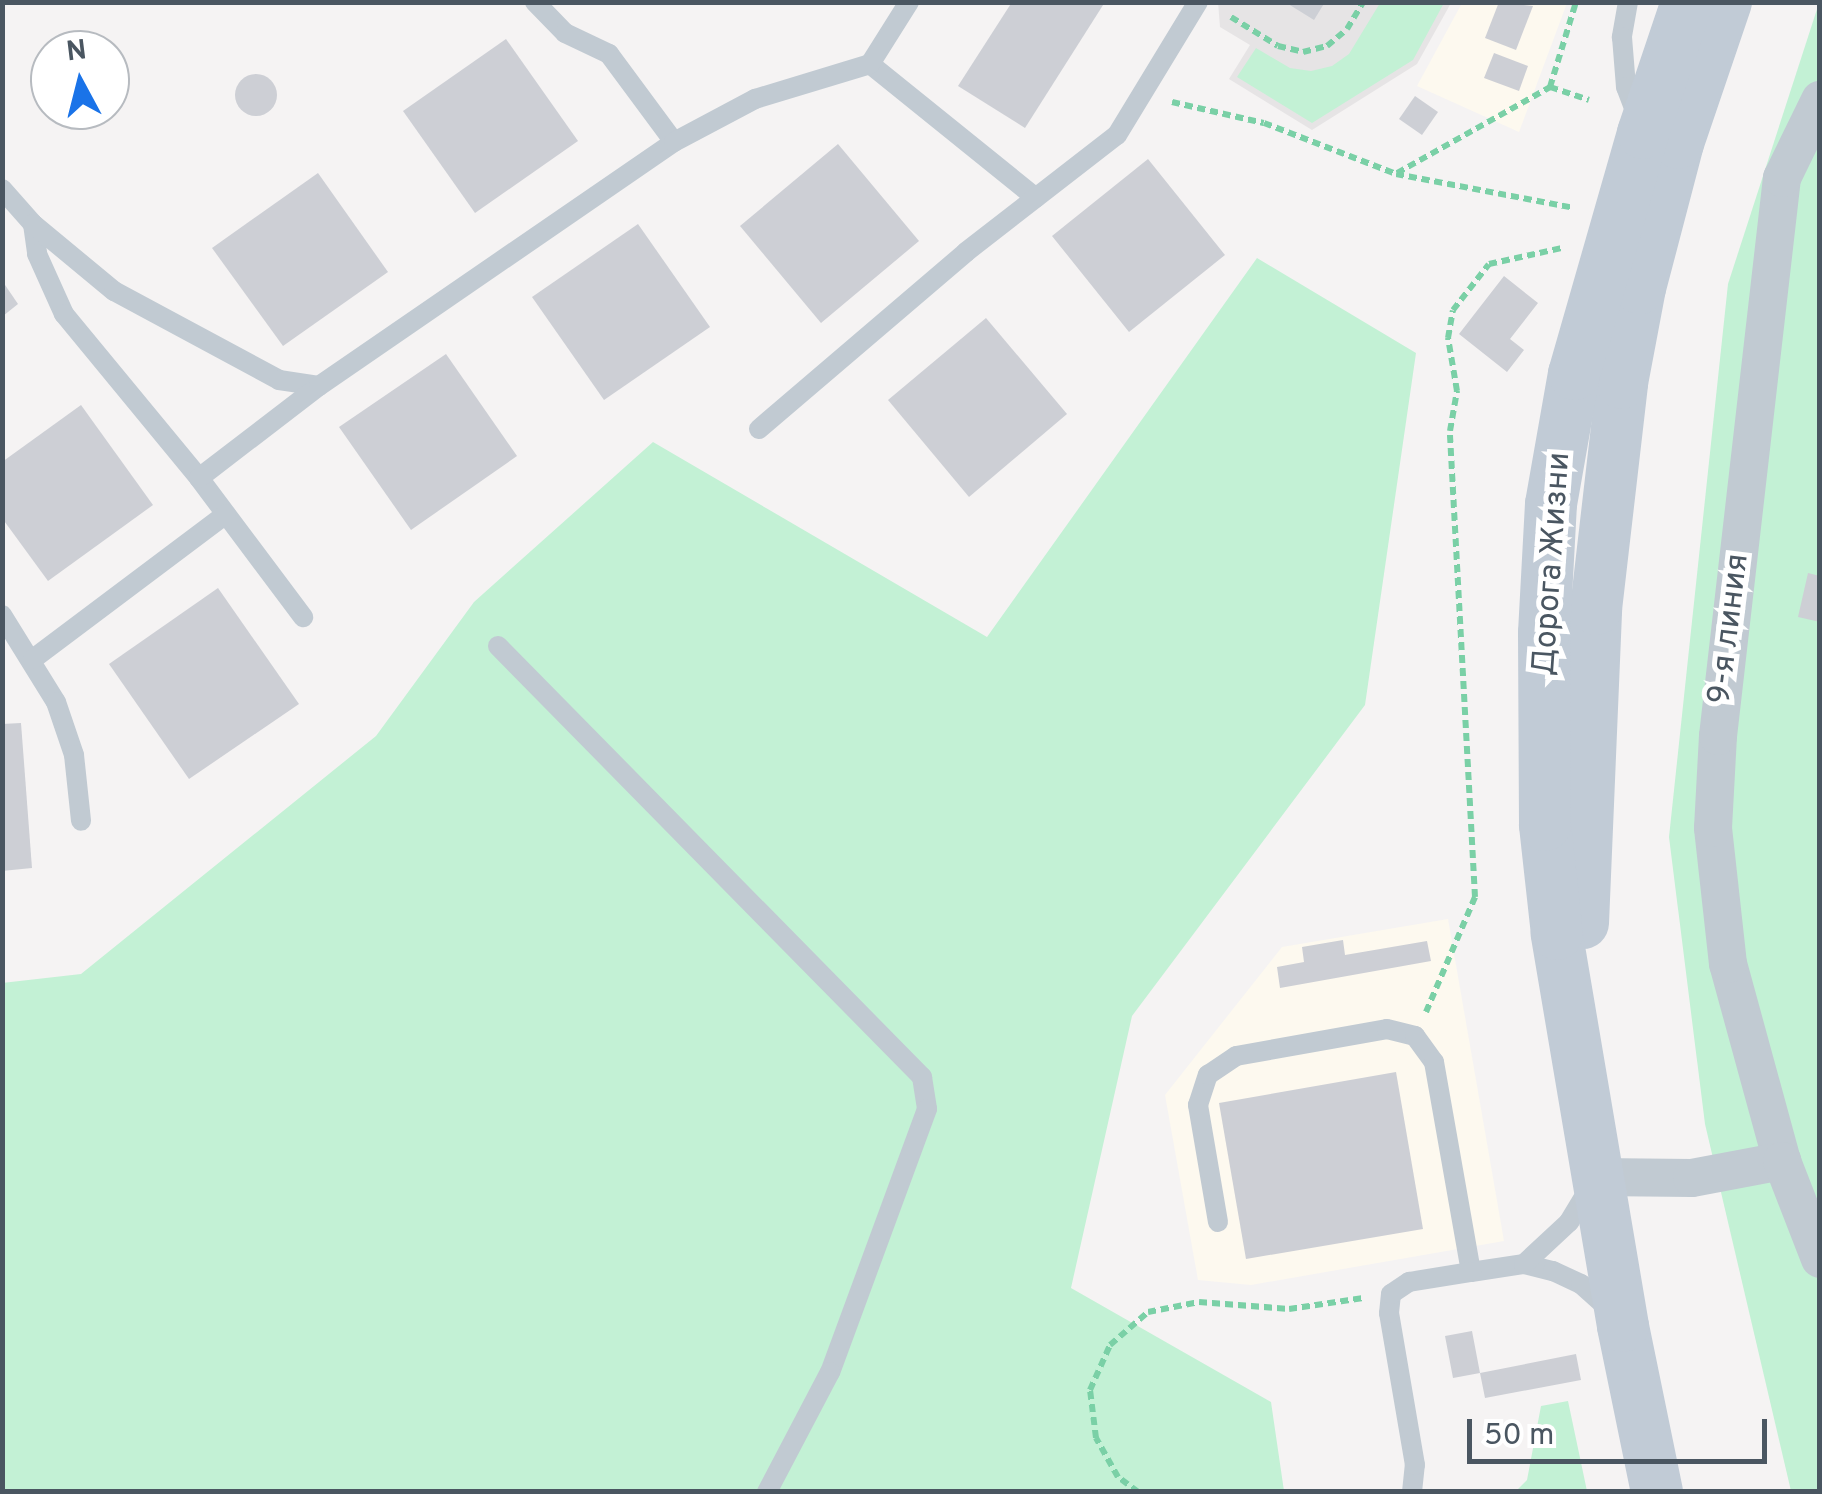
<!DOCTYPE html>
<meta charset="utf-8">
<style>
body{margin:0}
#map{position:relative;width:1822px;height:1494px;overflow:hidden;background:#f5f3f3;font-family:Overpass,sans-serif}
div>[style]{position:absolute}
.commercial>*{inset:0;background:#fdf9ef}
.education>*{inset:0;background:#e6e4e5}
.green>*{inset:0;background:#c3f1d5}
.building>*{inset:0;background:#cdcfd5}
.round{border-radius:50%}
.path>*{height:6px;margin-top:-3px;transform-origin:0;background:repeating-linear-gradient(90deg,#7ad0a6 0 8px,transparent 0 13px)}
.lane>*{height:20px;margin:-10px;padding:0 10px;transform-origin:10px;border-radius:10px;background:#c1cad2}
.street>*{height:38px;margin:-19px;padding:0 19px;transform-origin:19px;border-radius:19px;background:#c1cad2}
.secondary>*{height:52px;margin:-26px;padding:0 26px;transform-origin:26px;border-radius:26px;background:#c1cbd6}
span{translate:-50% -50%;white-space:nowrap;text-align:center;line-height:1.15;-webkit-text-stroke:10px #fff;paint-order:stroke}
.street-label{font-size:32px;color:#4a5661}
.frame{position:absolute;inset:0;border:5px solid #4a5661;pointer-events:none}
.north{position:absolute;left:30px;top:30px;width:100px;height:100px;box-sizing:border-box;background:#fff;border:2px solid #b7bbc0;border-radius:50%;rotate:353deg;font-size:28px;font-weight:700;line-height:40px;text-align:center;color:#4a5661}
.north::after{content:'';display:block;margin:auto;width:35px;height:45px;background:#1a73e8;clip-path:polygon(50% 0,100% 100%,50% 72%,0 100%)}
.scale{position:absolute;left:1467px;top:1419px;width:300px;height:45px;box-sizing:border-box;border:5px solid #4a5661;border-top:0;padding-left:12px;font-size:30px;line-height:35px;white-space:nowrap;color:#4a5661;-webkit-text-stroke:8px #fff;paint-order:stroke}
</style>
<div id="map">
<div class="commercial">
<i style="clip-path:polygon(1462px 3px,1567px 3px,1519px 132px,1417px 86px)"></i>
<i style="clip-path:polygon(1448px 919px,1504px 1241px,1251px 1285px,1198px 1280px,1165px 1095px,1282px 947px)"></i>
</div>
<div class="education">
<i style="clip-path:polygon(1218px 2px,1451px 3px,1417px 64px,1312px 130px,1229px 79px,1250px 45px,1220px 27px)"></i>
</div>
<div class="green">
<i style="clip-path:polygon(1380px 3px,1444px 3px,1413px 60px,1312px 123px,1237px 77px,1256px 48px,1290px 68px,1311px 71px,1332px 66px,1349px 54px)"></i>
<i style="clip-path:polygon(1819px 3px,1819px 1491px,1791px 1491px,1705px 1124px,1669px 837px,1728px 284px)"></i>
<i style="clip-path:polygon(1257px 258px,1416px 353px,1365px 705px,1132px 1016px,1071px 1288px,1271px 1402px,1284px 1491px,3px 1491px,2px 983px,81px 974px,376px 736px,474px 602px,653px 442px,987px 637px)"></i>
<i style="clip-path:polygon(1568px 1401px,1587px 1491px,1516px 1491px,1527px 1480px,1541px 1406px)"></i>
</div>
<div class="building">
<i style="clip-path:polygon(1012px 2px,1105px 2px,1025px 128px,958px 86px)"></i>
<i style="clip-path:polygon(1285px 2px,1325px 2px,1314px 20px)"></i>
<i style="clip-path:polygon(1499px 2px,1533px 6px,1516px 50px,1485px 38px)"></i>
<i style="clip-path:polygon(506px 39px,578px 141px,475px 213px,403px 111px)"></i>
<i style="clip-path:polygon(1494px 53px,1528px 66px,1519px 91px,1484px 78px)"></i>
<i class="round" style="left:235px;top:74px;width:42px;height:42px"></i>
<i style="clip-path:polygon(1415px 96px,1438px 112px,1422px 135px,1399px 119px)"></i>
<i style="clip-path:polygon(838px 144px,919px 241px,821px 323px,740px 226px)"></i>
<i style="clip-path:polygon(1148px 159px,1225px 255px,1129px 332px,1052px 236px)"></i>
<i style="clip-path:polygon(318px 173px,388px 272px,283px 346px,212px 248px)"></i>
<i style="clip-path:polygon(638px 224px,710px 327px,604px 400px,532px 297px)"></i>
<i style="clip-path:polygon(1504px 276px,1538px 303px,1510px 339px,1524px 350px,1507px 372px,1459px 334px)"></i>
<i style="clip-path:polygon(3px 282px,18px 304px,3px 316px)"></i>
<i style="clip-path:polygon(986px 318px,1067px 414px,969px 497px,888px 400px)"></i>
<i style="clip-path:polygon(446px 354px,517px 456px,411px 530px,339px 427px)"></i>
<i style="clip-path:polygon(81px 405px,153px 505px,48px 581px,2px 518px,2px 462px)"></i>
<i style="clip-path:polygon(1808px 573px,1820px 576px,1820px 622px,1798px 617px)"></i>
<i style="clip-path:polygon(218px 588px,299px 704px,189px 779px,109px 664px)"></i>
<i style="clip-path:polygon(21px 723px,32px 868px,2px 871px,2px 724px)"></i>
<i style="clip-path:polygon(1343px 940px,1345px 955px,1427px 941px,1431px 961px,1280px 988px,1277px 967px,1304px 962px,1302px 947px)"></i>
<i style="clip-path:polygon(1396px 1072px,1423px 1229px,1246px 1259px,1219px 1103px)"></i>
<i style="clip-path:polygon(1472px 1331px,1480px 1373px,1576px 1354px,1581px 1380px,1485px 1398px,1480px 1373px,1453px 1378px,1445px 1336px)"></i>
</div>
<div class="path">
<i style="left:1231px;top:17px;width:55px;rotate:31.7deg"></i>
<i style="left:1278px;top:46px;width:26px;rotate:13deg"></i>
<i style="left:1303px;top:52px;width:25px;rotate:-14deg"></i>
<i style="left:1327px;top:46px;width:26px;rotate:-40deg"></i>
<i style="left:1347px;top:29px;width:31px;rotate:-59deg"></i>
<i style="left:1550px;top:87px;width:89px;rotate:-73deg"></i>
<i style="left:1172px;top:102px;width:94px;rotate:12.9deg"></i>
<i style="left:1264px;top:123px;width:142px;rotate:21.1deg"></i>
<i style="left:1396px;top:174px;width:181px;rotate:10.8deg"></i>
<i style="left:1397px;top:173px;width:176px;rotate:-29.3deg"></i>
<i style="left:1550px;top:87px;width:41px;rotate:18.4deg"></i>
<i style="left:1426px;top:1012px;width:125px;rotate:-66.9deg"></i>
<i style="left:1475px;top:897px;width:467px;rotate:-93.1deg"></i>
<i style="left:1450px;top:431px;width:41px;rotate:-80.1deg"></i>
<i style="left:1457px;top:391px;width:54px;rotate:-99.6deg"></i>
<i style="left:1448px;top:338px;width:28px;rotate:-80deg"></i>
<i style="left:1453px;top:310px;width:58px;rotate:-52deg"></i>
<i style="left:1489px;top:264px;width:75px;rotate:-12.4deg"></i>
<i style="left:1138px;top:1492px;width:25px;rotate:-143deg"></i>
<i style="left:1118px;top:1477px;width:45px;rotate:-119.4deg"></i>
<i style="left:1096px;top:1438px;width:48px;rotate:-97.1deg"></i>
<i style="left:1090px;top:1390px;width:49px;rotate:-66deg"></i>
<i style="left:1110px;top:1345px;width:50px;rotate:-41deg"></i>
<i style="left:1148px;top:1312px;width:52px;rotate:-11.1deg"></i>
<i style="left:1199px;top:1302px;width:90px;rotate:4.4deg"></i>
<i style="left:1289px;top:1309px;width:75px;rotate:-8.5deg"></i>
</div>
<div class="lane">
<i style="left:535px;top:2px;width:43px;rotate:45.9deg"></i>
<i style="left:565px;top:33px;width:49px;rotate:25.5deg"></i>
<i style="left:609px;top:54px;width:109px;rotate:53.5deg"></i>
<i style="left:1628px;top:2px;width:36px;rotate:100deg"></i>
<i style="left:1622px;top:37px;width:50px;rotate:85.4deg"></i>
<i style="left:1626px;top:87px;width:33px;rotate:69deg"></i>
<i style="left:870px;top:64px;width:213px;rotate:38.9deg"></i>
<i style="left:2px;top:189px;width:47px;rotate:48.5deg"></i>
<i style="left:33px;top:224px;width:30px;rotate:82deg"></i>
<i style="left:37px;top:254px;width:66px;rotate:65.8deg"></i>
<i style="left:64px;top:314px;width:212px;rotate:50.5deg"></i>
<i style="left:199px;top:478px;width:174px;rotate:53.2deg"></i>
<i style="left:33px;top:224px;width:105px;rotate:39.6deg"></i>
<i style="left:114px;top:291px;width:187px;rotate:28.3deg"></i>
<i style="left:279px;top:380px;width:40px;rotate:8.5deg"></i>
<i style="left:759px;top:429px;width:272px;rotate:-40.5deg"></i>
<i style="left:966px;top:252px;width:191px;rotate:-37.8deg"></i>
<i style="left:1117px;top:135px;width:156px;rotate:-58.7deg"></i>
<i style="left:199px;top:478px;width:151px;rotate:-37.5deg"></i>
<i style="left:319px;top:386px;width:431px;rotate:-34.5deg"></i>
<i style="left:674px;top:142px;width:92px;rotate:-28deg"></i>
<i style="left:755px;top:99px;width:120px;rotate:-16.9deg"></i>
<i style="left:870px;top:64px;width:73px;rotate:-57.8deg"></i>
<i style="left:2px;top:615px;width:102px;rotate:58.2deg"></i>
<i style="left:56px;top:702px;width:56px;rotate:71.2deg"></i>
<i style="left:74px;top:755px;width:66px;rotate:83.9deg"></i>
<i style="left:498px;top:646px;width:605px;rotate:45.47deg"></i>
<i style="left:922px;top:1077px;width:32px;rotate:81deg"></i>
<i style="left:927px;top:1109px;width:280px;rotate:110.2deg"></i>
<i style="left:830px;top:1372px;width:136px;rotate:117.7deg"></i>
<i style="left:33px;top:659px;width:241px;rotate:-36.9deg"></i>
<i style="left:1218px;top:1222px;width:119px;rotate:-99.7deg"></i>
<i style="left:1198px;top:1105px;width:32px;rotate:-72deg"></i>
<i style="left:1208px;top:1075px;width:34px;rotate:-34deg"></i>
<i style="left:1236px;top:1056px;width:153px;rotate:-10.1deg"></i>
<i style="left:1387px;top:1029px;width:29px;rotate:14deg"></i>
<i style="left:1415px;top:1036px;width:32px;rotate:54deg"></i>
<i style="left:1434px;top:1062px;width:213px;rotate:80deg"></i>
<i style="left:1471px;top:1272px;width:54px;rotate:-8.6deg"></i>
<i style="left:1524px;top:1264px;width:30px;rotate:14deg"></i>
<i style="left:1553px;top:1271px;width:31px;rotate:25deg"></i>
<i style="left:1581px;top:1284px;width:36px;rotate:42deg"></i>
<i style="left:1524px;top:1264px;width:62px;rotate:-43deg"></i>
<i style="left:1569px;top:1222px;width:41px;rotate:-59deg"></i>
<i style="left:1412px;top:1492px;width:27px;rotate:-84deg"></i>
<i style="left:1415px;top:1465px;width:154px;rotate:-99.7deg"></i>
<i style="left:1389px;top:1313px;width:19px;rotate:-84deg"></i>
<i style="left:1391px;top:1294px;width:22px;rotate:-34deg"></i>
<i style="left:1409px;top:1282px;width:63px;rotate:-9.2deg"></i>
</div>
<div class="street">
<i style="left:1782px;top:1161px;width:204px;rotate:-105.3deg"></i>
<i style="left:1728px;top:964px;width:137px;rotate:-96.3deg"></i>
<i style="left:1713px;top:828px;width:92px;rotate:-86.9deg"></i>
<i style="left:1718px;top:736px;width:562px;rotate:-83.46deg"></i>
<i style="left:1782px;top:178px;width:87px;rotate:-64deg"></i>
<i style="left:1597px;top:1177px;width:95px;rotate:0.6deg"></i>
<i style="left:1692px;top:1178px;width:92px;rotate:-10.7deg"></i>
<i style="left:1782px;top:1161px;width:105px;rotate:68.8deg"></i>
</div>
<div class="secondary">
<i style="left:1583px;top:923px;width:314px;rotate:-87.6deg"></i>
<i style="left:1596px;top:609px;width:227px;rotate:-83.4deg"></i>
<i style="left:1622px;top:383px;width:97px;rotate:-79.3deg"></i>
<i style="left:1640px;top:288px;width:150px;rotate:-75.3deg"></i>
<i style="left:1678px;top:143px;width:149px;rotate:-71.2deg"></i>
<i style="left:1657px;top:1492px;width:169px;rotate:-101.6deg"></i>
<i style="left:1623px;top:1326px;width:398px;rotate:-99.6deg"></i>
<i style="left:1557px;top:934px;width:110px;rotate:-96.3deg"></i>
<i style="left:1545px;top:825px;width:192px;rotate:-90.3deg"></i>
<i style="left:1544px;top:633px;width:129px;rotate:-86.9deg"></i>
<i style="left:1551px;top:504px;width:132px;rotate:-80deg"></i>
<i style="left:1574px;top:374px;width:251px;rotate:-74deg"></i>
<i style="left:1643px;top:133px;width:138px;rotate:-71.4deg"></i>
</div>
<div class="street-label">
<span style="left:1553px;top:564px;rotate:-86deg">Дорога Жизни</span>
<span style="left:1730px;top:629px;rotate:-83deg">9-я линия</span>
</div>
<div class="frame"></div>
<div class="north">N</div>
<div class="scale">50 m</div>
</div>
